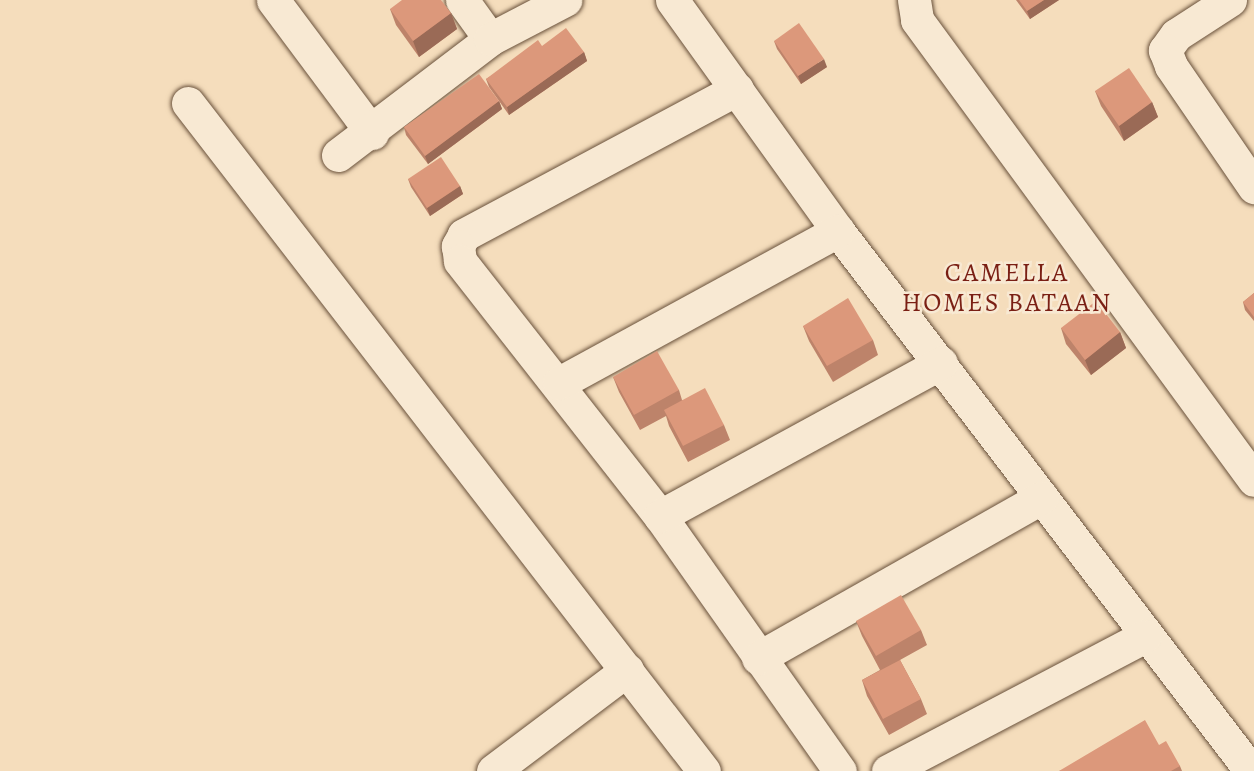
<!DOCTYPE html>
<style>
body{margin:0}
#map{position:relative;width:1254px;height:771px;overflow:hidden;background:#f5ddbc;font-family:Alegreya,serif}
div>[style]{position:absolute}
.roads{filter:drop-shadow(0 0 2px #69513b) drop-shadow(0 0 2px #69513b)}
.street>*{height:33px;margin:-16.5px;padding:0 16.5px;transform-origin:16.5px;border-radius:16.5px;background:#f8e9d3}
.wall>*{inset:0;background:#bd836a}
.shaded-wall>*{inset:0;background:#9a6a56}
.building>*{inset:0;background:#dc987b}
span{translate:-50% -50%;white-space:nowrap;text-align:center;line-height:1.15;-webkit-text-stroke:5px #f8e9d3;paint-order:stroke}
.neighbourhood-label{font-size:26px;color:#7a1f14;letter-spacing:2px}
</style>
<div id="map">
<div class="roads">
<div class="street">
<i style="left:273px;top:0;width:166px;rotate:53.3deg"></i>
<i style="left:462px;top:0;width:48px;rotate:54.3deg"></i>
<i style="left:672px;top:0;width:284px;rotate:54.3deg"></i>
<i style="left:838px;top:231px;width:680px;rotate:52.59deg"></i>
<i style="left:914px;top:0;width:20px;rotate:81deg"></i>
<i style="left:917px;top:20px;width:570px;rotate:53.77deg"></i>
<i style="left:1230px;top:0;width:64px;rotate:147.1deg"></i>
<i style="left:1176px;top:35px;width:19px;rotate:126deg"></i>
<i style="left:1165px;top:50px;width:17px;rotate:69deg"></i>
<i style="left:1171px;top:66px;width:147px;rotate:55.6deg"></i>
<i style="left:737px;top:89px;width:310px;rotate:151.9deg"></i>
<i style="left:464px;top:235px;width:13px;rotate:119deg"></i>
<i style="left:458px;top:246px;width:15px;rotate:82deg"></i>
<i style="left:460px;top:261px;width:324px;rotate:51.9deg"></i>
<i style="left:660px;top:516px;width:312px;rotate:54.8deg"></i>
<i style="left:188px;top:103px;width:844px;rotate:52.32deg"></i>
<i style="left:338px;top:155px;width:191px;rotate:-37.3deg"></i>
<i style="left:490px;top:39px;width:85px;rotate:-27.5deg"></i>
<i style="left:559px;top:383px;width:318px;rotate:-28.6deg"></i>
<i style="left:660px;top:516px;width:320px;rotate:-28.6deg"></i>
<i style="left:758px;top:658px;width:326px;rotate:-29.5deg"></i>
<i style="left:493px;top:771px;width:168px;rotate:-37deg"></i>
<i style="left:888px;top:771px;width:290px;rotate:-27.7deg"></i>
</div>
</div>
<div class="wall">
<i style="clip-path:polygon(1016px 0,1059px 0,1030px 19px)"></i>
<i style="clip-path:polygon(390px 9px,451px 13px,457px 29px,419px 57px,396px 25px)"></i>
<i style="clip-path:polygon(774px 41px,827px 67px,801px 84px,777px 49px)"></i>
<i style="clip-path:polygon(542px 46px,584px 52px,587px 61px,509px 115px,489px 87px,486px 79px)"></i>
<i style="clip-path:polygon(1095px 91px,1152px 102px,1158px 117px,1124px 141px,1101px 106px)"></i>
<i style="clip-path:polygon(499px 101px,502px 109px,428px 164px,406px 135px,404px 127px)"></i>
<i style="clip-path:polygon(408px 179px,460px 186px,463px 194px,430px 216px,411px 187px)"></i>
<i style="clip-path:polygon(1254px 293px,1254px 321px,1245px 310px,1243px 302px)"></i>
<i style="clip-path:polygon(803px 326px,873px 340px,878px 355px,833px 382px,809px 341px)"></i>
<i style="clip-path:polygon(1061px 328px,1120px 332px,1126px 348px,1091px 375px,1066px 344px)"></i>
<i style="clip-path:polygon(613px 377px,679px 390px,682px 400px,724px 425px,730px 440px,688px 462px,669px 426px,666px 416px,640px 430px,619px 392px)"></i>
<i style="clip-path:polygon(856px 621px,921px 630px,927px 645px,900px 660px,921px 699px,927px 714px,889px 735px,867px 696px,862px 680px,880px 670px,862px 636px)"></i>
<i style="clip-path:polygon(1159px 745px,1180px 766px,1182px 771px,1059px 771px)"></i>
</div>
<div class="shaded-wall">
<i style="clip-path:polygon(1044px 0,1059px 0,1030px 19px,1027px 11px)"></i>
<i style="clip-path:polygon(451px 13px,457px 29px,419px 57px,413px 41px)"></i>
<i style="clip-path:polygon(584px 52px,587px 61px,509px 115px,507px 107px)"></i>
<i style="clip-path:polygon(824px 59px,827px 67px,801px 84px,798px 76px)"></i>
<i style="clip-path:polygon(499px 101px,502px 109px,428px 164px,425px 156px)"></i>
<i style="clip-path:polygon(1152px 102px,1158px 117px,1124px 141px,1119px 126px)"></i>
<i style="clip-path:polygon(460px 186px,463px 194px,430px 216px,427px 208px)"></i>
<i style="clip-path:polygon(1120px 332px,1126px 348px,1091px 375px,1085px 360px)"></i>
</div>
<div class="building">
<i style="clip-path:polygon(402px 0,441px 0,451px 13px,413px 41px,390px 9px)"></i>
<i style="clip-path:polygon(1019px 0,1044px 0,1027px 11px)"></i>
<i style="clip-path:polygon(799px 23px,824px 59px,798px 76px,774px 41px)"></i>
<i style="clip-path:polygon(566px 28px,584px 52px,507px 107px,486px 79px,538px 40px,542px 46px)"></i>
<i style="clip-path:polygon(1129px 68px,1152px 102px,1119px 126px,1095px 91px)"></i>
<i style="clip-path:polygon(479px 74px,499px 101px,425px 156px,404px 127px)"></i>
<i style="clip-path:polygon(441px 157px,460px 186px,427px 208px,408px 179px)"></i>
<i style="clip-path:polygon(1254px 293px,1254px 317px,1243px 302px)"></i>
<i style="clip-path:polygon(848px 298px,873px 340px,827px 366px,803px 326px)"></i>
<i style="clip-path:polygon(1096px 301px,1120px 332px,1085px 360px,1061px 328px)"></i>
<i style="clip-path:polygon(657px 351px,679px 390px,634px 415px,613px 377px)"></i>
<i style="clip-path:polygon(705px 388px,724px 425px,683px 446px,664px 410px)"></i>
<i style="clip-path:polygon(901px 595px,921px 630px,876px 656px,856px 621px)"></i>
<i style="clip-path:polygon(900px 660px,921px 699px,883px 719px,862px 680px)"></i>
<i style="clip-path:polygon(1145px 720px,1159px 745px,1166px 741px,1180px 766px,1171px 771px,1059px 771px)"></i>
</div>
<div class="neighbourhood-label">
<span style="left:1007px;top:288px">CAMELLA<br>HOMES BATAAN</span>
</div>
</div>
